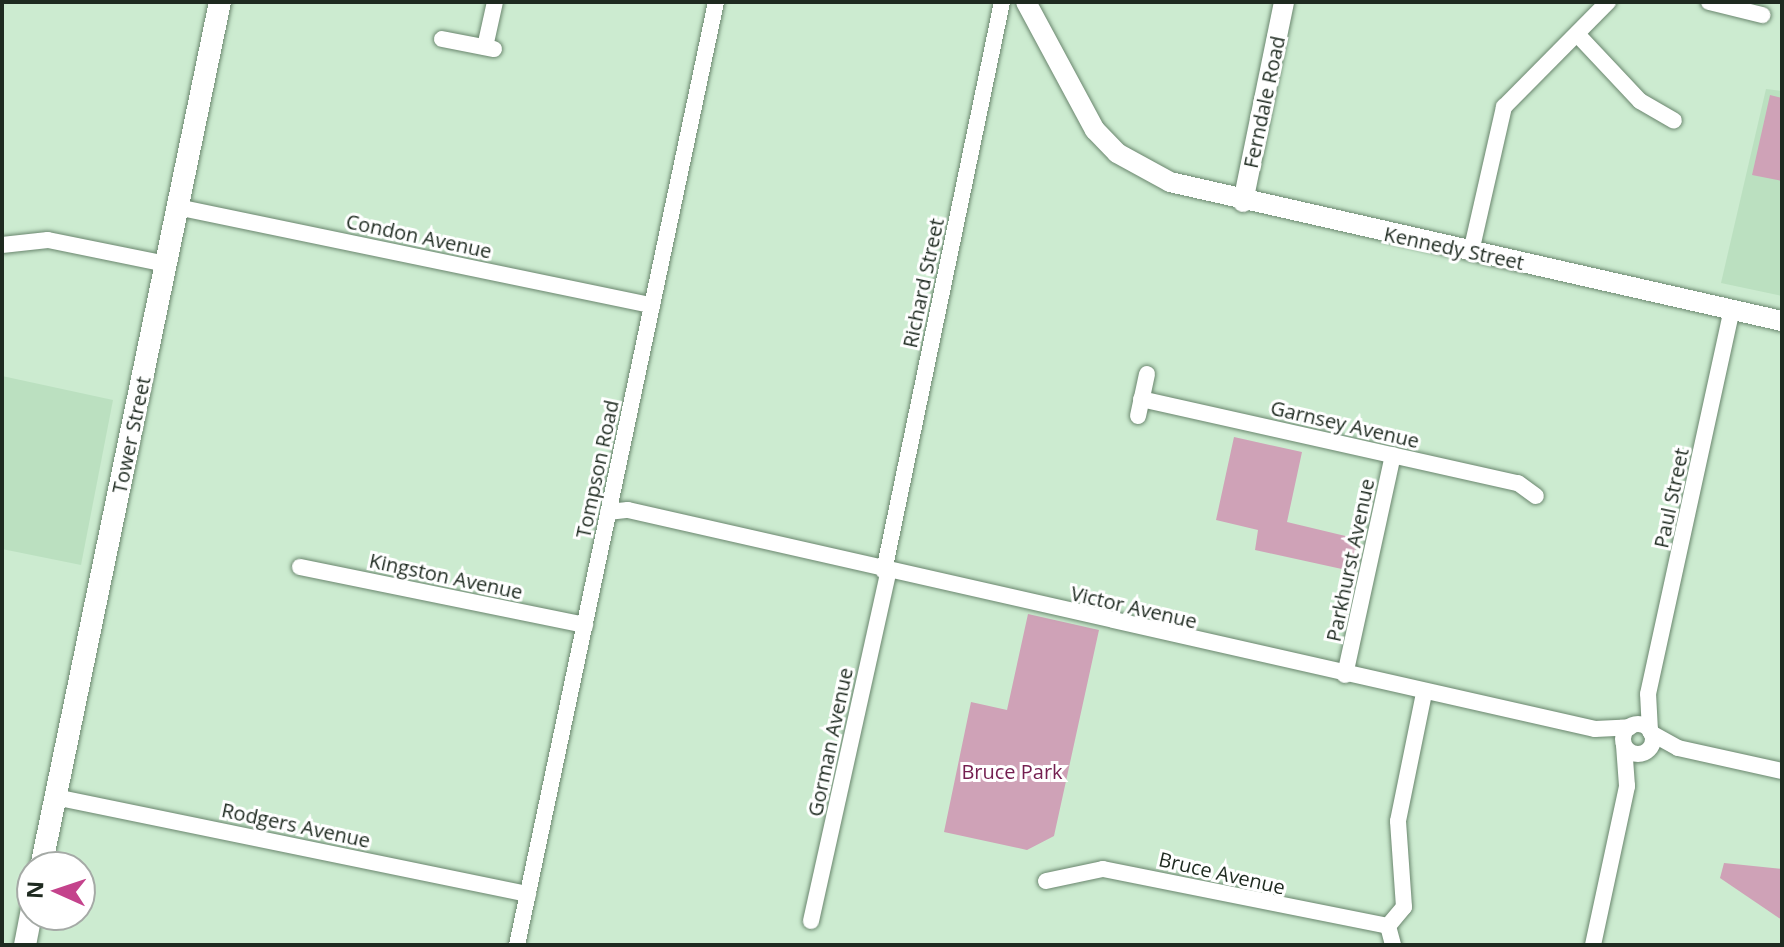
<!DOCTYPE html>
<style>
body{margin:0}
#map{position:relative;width:1784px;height:947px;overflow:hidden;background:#ccebd0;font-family:"Open Sans",sans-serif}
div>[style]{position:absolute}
.built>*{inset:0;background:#bbe0c0}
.green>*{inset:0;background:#cfa2b7}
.roads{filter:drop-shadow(0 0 2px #6a866e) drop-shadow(0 0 2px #6a866e)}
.minor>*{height:16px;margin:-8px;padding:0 8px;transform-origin:8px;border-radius:8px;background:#fff}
.minor>.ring{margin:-8px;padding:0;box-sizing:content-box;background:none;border:16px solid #fff;border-radius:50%}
.tertiary>*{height:20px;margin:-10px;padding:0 10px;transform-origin:10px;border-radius:10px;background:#fff}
.secondary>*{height:22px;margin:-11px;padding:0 11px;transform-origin:11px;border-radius:11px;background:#fff}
span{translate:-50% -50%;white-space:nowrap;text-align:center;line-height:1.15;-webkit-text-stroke:6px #fff;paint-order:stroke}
.street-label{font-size:20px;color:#1e2a20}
.park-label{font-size:20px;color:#741f50}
.frame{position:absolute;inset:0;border:4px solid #1e2a20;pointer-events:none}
.north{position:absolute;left:16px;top:851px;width:80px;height:80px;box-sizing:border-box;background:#fff;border:2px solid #a5aaa6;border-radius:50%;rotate:273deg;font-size:22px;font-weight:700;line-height:32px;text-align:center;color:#1e2a20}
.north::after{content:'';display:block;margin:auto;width:28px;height:36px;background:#c4438c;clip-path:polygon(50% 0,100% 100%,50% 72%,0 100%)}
</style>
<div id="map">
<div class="built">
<i style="clip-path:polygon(1766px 89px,1782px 91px,1782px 296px,1721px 283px)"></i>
<i style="clip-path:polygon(2px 376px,113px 400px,81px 565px,2px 549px)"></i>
</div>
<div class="green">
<i style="clip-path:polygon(1770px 95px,1782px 98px,1782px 181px,1752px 175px)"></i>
<i style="clip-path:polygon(1234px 437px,1302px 452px,1287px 522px,1358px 539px,1351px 571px,1255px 550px,1258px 530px,1216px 520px)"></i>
<i style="clip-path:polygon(1028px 614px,1099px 630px,1054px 836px,1027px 850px,944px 832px,971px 702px,1007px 710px)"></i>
<i style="clip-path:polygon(1724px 863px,1782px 869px,1782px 920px,1720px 878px)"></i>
</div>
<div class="roads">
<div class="minor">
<i style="left:1709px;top:2px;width:55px;rotate:13.8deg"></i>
<i style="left:1577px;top:34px;width:92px;rotate:46.8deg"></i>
<i style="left:1640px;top:101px;width:39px;rotate:30deg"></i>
<i style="left:442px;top:39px;width:53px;rotate:10.9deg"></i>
<i style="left:485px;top:47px;width:46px;rotate:-77.5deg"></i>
<i style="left:177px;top:207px;width:485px;rotate:11.7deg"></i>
<i style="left:2px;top:245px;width:46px;rotate:-6.2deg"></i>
<i style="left:48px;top:240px;width:120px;rotate:11.5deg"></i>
<i style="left:1471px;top:252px;width:149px;rotate:-77.2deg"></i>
<i style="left:1504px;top:107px;width:148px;rotate:-45.3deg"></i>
<i style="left:1141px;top:399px;width:386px;rotate:12.6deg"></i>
<i style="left:1518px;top:483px;width:22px;rotate:36deg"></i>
<i style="left:1138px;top:416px;width:43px;rotate:-77.9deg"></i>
<i style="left:608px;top:512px;width:20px;rotate:-6deg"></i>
<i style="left:628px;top:510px;width:991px;rotate:12.76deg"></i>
<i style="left:1595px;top:729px;width:35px;rotate:-3deg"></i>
<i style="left:300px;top:567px;width:291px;rotate:11.5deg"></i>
<i style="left:884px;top:571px;width:581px;rotate:-78.28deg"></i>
<i style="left:1345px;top:675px;width:225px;rotate:-77.7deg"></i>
<i class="ring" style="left:1623px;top:724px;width:14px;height:14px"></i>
<i style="left:1650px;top:731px;width:37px;rotate:-93deg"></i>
<i style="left:1648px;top:694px;width:394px;rotate:-77.7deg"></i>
<i style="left:1651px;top:733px;width:31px;rotate:29deg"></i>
<i style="left:1678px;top:748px;width:107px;rotate:12.5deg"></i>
<i style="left:55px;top:797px;width:483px;rotate:11.6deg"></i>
<i style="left:1046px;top:881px;width:58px;rotate:-11.9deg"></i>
<i style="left:1103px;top:869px;width:291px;rotate:11.3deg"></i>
<i style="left:1388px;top:926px;width:25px;rotate:-50deg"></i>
<i style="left:1404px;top:907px;width:86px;rotate:-94deg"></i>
<i style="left:1398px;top:821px;width:131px;rotate:-78.5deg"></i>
<i style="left:811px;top:921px;width:356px;rotate:-77.5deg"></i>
<i style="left:1388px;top:926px;width:20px;rotate:75deg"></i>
<i style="left:517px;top:945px;width:964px;rotate:-78.08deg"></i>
<i style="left:1593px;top:945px;width:163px;rotate:-77.9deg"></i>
<i style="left:1627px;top:786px;width:41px;rotate:-94.2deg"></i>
</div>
<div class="tertiary">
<i style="left:1026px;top:2px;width:145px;rotate:61.7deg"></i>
<i style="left:1095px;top:130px;width:32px;rotate:46deg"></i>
<i style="left:1117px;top:153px;width:60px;rotate:28.7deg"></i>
<i style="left:1170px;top:182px;width:628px;rotate:12.8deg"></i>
<i style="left:1243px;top:202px;width:204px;rotate:-78.4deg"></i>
</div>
<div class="secondary">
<i style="left:41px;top:867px;width:883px;rotate:-78.31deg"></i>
<i style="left:25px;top:945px;width:36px;rotate:-79deg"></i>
</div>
</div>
<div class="street-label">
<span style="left:1264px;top:102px;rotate:-78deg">Ferndale Road</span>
<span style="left:419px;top:236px;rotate:12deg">Condon Avenue</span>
<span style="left:1454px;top:248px;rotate:12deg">Kennedy Street</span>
<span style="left:923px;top:283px;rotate:-78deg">Richard Street</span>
<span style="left:1345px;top:424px;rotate:13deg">Garnsey Avenue</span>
<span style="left:131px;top:435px;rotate:-78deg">Tower Street</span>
<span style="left:597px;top:469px;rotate:-78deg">Tompson Road</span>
<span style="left:1671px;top:498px;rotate:-78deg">Paul Street</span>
<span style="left:1350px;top:560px;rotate:-78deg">Parkhurst Avenue</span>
<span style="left:446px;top:576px;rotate:12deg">Kingston Avenue</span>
<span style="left:1134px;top:607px;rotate:13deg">Victor Avenue</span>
<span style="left:830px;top:742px;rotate:-78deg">Gorman Avenue</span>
<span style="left:296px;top:825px;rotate:12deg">Rodgers Avenue</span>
<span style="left:1222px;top:873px;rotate:13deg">Bruce Avenue</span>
</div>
<div class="park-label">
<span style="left:1012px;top:771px">Bruce Park</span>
</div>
<div class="frame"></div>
<div class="north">N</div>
</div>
